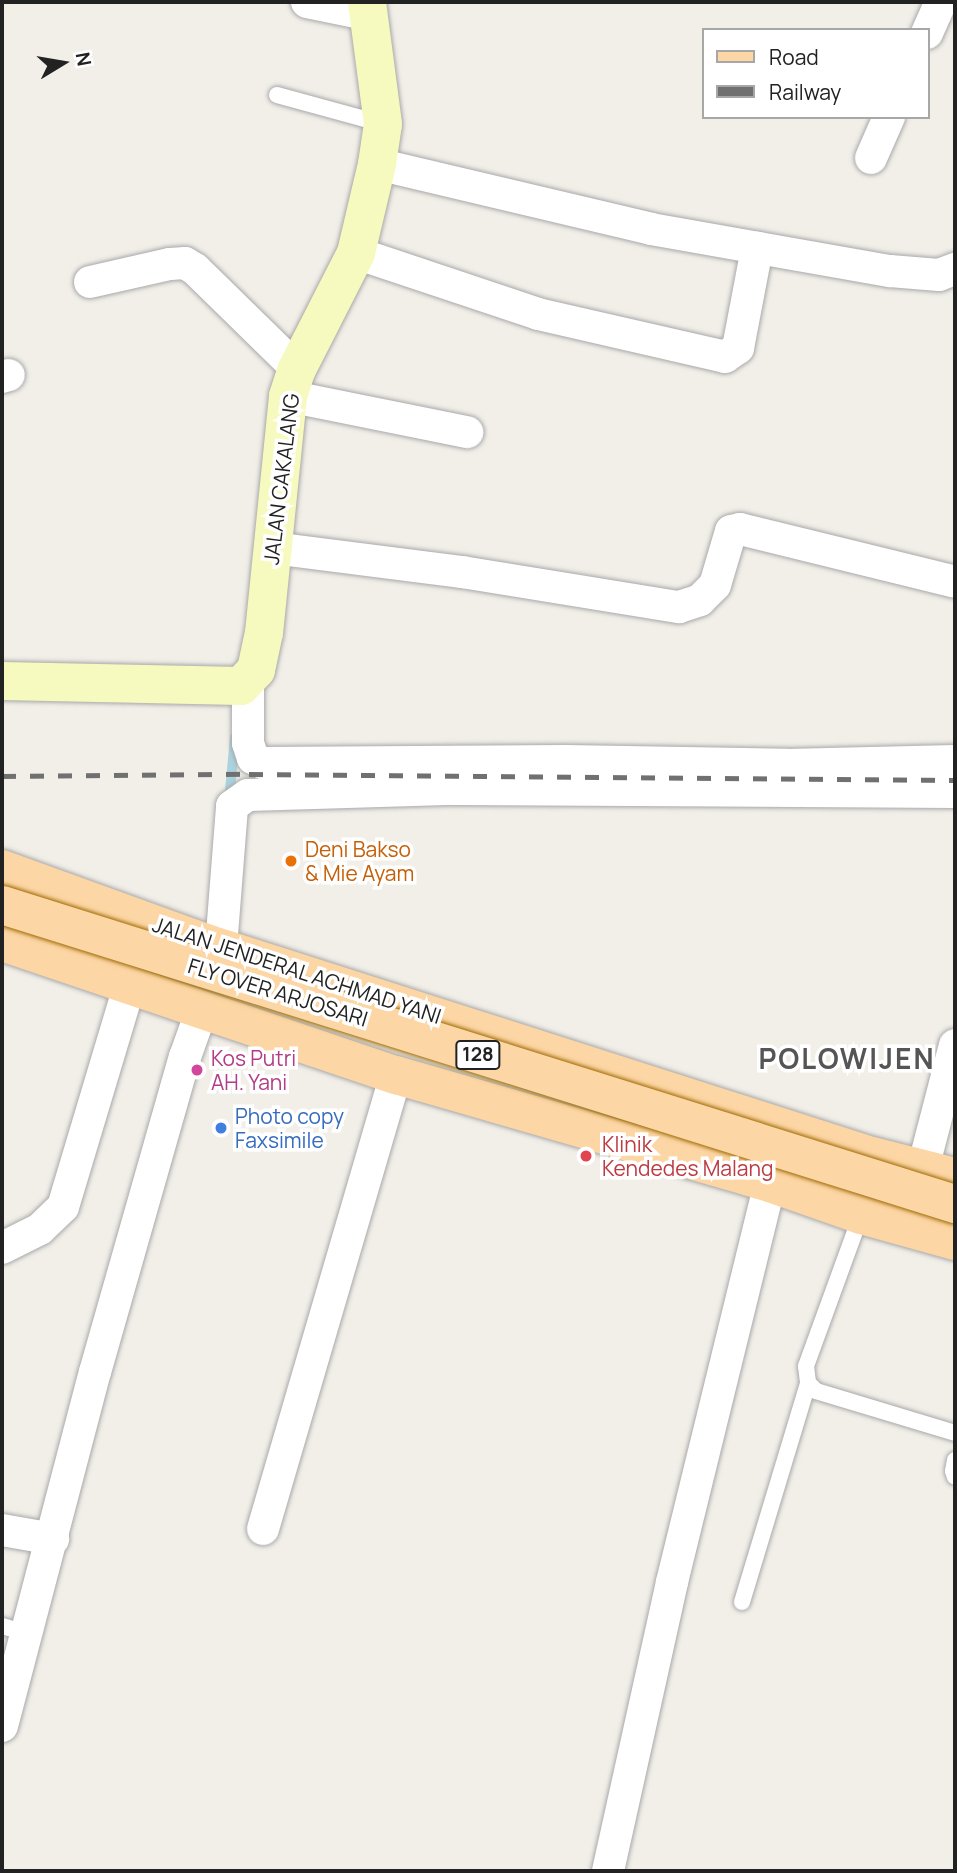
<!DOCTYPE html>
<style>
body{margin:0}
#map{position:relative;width:957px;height:1873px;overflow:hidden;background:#f2efe9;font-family:Manrope,sans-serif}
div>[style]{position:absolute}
.stream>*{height:10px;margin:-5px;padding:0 5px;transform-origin:5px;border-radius:5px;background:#aad3df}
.roads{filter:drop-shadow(0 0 2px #a9a9a9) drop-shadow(0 0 2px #a9a9a9)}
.lane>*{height:16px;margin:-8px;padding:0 8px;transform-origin:8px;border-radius:8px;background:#fff}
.street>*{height:32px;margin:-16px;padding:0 16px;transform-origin:16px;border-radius:16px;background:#fff}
.secondary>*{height:38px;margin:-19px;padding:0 19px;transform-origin:19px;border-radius:19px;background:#f7fabf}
.primary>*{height:38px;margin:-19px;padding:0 19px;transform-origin:19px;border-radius:19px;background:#fcd6a4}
.rail>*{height:5px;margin-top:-2.5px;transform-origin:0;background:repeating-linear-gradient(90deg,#707070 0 14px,transparent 0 28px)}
.bridges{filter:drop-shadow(0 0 2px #a06b00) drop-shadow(0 0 2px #a06b00)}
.primary-bridge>*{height:38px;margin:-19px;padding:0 19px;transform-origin:19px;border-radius:19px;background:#fcd6a4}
.dots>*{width:19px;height:19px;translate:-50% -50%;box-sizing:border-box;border:4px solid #fff;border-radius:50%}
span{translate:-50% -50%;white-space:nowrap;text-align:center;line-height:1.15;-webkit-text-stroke:7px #fff;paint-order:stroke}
.shield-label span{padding:2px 5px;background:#fff;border:2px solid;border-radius:5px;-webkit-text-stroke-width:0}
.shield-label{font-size:19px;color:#222;font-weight:700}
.street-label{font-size:21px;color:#222}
.food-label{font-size:21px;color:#c56008}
.left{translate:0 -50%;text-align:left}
.hotel-label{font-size:21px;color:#b23c85}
.shop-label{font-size:21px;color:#366cbe}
.health-label{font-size:21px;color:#be3a42}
.district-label{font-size:28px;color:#555;font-weight:700;letter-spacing:2px}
.frame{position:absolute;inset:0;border:4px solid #222;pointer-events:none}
.legend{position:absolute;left:702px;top:28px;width:228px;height:91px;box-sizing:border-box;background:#fff;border:2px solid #a7a7a7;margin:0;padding:9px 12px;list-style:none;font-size:21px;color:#222}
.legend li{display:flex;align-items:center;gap:14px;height:35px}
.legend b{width:35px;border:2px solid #a7a7a7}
.north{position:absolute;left:28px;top:28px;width:70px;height:70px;-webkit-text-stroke:5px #fff;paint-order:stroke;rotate:79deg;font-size:19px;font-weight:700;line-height:28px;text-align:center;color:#222}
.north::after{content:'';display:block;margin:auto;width:24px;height:32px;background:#222;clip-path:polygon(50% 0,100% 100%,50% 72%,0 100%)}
</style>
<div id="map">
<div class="stream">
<i style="left:229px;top:801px;width:64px;rotate:-84.6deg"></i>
</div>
<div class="roads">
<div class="lane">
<i style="left:277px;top:95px;width:110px;rotate:15.3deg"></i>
<i style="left:861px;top:1215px;width:161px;rotate:110deg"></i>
<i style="left:806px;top:1366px;width:17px;rotate:83deg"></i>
<i style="left:808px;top:1383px;width:11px;rotate:45deg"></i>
<i style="left:816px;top:1391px;width:145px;rotate:16.8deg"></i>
<i style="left:955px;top:1460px;width:11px;rotate:100deg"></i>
<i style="left:953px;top:1471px;width:6px;rotate:72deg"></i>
<i style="left:742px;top:1602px;width:229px;rotate:-73.2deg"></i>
<i style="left:2px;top:1626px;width:26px;rotate:16deg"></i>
</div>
<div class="street">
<i style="left:307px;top:2px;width:65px;rotate:11.5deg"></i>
<i style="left:927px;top:33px;width:34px;rotate:-66deg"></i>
<i style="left:871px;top:158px;width:45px;rotate:-66.3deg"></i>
<i style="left:377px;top:164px;width:282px;rotate:13.3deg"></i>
<i style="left:651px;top:229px;width:243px;rotate:10deg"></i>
<i style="left:890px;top:271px;width:49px;rotate:4.7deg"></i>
<i style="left:939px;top:275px;width:17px;rotate:-21deg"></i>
<i style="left:356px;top:253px;width:192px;rotate:18.5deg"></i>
<i style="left:538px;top:314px;width:192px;rotate:12.9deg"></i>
<i style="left:725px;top:357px;width:16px;rotate:-35deg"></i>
<i style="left:738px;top:348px;width:102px;rotate:-79.2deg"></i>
<i style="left:90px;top:282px;width:82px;rotate:-12.7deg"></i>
<i style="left:170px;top:264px;width:15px;rotate:-4deg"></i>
<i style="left:185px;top:263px;width:12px;rotate:31deg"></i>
<i style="left:195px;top:269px;width:143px;rotate:44.4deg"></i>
<i style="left:2px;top:377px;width:7px;rotate:-16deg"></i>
<i style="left:288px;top:396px;width:183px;rotate:11.4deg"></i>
<i style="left:272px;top:548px;width:192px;rotate:7.2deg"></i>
<i style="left:462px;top:572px;width:220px;rotate:9.2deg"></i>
<i style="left:679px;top:607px;width:22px;rotate:-18deg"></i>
<i style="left:700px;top:600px;width:21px;rotate:-45deg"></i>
<i style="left:715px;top:585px;width:56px;rotate:-73.5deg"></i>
<i style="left:731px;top:531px;width:9px;rotate:-13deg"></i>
<i style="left:740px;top:529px;width:221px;rotate:13.8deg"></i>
<i style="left:248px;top:681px;width:62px;rotate:90deg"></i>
<i style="left:248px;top:743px;width:16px;rotate:72deg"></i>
<i style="left:253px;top:758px;width:11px;rotate:27deg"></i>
<i style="left:263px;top:763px;width:303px;rotate:-0.4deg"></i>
<i style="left:566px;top:761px;width:220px;rotate:1deg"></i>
<i style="left:786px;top:765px;width:169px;rotate:-1.4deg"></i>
<i style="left:221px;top:947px;width:141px;rotate:-85.5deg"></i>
<i style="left:232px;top:806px;width:19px;rotate:-35deg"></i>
<i style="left:248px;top:795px;width:207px;rotate:-1.7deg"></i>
<i style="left:455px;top:789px;width:500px;rotate:0.34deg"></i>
<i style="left:923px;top:1168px;width:127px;rotate:-75.4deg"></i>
<i style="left:2px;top:1248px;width:42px;rotate:-26.6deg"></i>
<i style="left:40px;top:1229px;width:32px;rotate:-44deg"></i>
<i style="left:63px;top:1207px;width:230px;rotate:-73.3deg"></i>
<i style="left:263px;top:1529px;width:473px;rotate:-73.7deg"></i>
<i style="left:2px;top:1530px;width:52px;rotate:10deg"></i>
<i style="left:2px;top:1726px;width:366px;rotate:-75.3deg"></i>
<i style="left:95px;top:1372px;width:328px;rotate:-74.1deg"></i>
<i style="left:185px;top:1057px;width:51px;rotate:-70.5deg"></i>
<i style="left:608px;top:1871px;width:296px;rotate:-77.5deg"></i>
<i style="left:672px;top:1582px;width:411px;rotate:-76.2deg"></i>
</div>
<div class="secondary">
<i style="left:2px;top:681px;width:239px;rotate:1.2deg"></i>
<i style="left:241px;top:686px;width:22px;rotate:-47deg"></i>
<i style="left:256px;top:670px;width:38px;rotate:-78deg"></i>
<i style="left:264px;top:633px;width:238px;rotate:-84.2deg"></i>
<i style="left:288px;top:396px;width:28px;rotate:-72deg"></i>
<i style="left:297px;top:369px;width:130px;rotate:-63deg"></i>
<i style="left:356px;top:253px;width:91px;rotate:-76.7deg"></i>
<i style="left:377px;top:164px;width:40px;rotate:-81.5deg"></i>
<i style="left:383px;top:124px;width:123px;rotate:-97.5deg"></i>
</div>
<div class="primary">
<i style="left:2px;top:869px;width:217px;rotate:19.9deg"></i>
<i style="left:206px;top:943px;width:699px;rotate:17.74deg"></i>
<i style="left:872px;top:1156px;width:86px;rotate:14.2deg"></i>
<i style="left:2px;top:942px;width:416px;rotate:18.7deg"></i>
<i style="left:396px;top:1075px;width:389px;rotate:16.1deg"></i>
<i style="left:770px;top:1183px;width:96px;rotate:19.4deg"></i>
<i style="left:861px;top:1215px;width:98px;rotate:15.5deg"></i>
</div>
</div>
<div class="rail">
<i style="left:2px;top:776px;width:247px;rotate:-0.5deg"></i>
<i style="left:249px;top:774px;width:706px;rotate:0.49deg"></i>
</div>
<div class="bridges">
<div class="primary-bridge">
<i style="left:2px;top:905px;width:999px;rotate:17.42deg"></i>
</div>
</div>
<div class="dots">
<i style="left:291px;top:861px;background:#e8710a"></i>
<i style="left:197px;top:1070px;background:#d1479c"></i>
<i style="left:221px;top:1128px;background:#3f7fe0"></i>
<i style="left:586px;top:1156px;background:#e0444e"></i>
</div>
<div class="shield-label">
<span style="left:478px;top:1055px">128</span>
</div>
<div class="street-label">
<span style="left:281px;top:479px;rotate:-83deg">JALAN CAKALANG</span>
<span style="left:297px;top:970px;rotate:18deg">JALAN JENDERAL ACHMAD YANI</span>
<span style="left:278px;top:992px;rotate:17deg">FLY OVER ARJOSARI</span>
</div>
<div class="food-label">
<span class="left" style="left:305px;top:861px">Deni Bakso<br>&amp; Mie Ayam</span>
</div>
<div class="hotel-label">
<span class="left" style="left:211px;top:1070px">Kos Putri<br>AH. Yani</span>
</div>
<div class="shop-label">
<span class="left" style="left:235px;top:1128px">Photo copy<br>Faxsimile</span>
</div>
<div class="health-label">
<span class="left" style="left:602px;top:1156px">Klinik<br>Kendedes Malang</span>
</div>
<div class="district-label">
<span style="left:847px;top:1058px">POLOWIJEN</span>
</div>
<div class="frame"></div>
<ul class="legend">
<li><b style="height:9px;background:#fcd6a4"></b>Road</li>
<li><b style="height:9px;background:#707070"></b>Railway</li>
</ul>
<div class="north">N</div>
</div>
